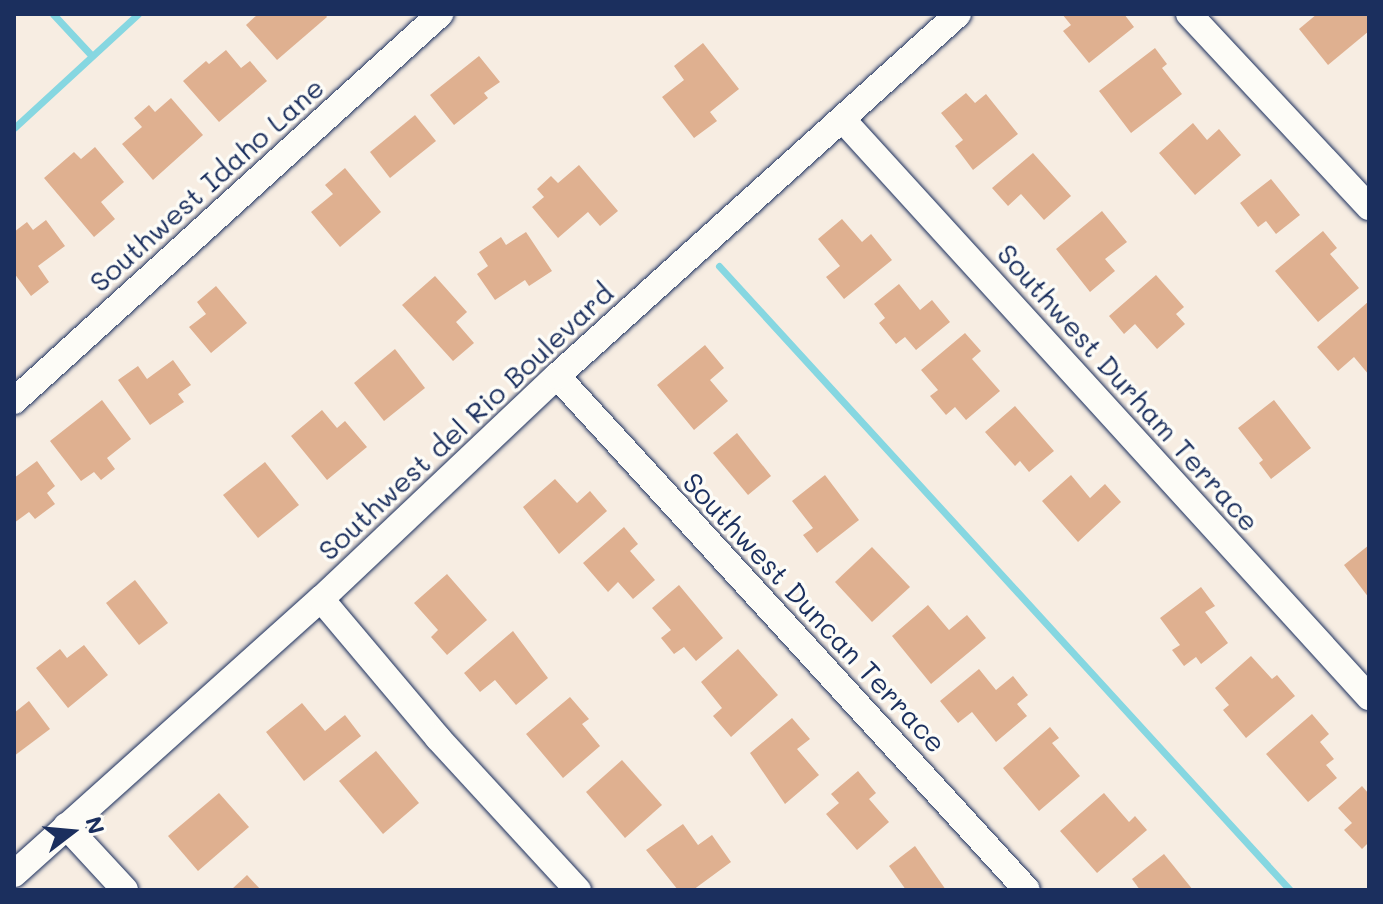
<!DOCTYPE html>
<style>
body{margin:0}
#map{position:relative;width:1383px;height:904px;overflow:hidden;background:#f7ede2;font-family:Mali,sans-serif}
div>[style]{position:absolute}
.stream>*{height:7px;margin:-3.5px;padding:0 3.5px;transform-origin:3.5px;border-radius:3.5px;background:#86d7e1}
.building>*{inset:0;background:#dfb090}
.roads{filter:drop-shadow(0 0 2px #1b2f5e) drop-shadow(0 0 2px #1b2f5e)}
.minor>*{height:26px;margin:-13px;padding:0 13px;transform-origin:13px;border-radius:13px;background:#fdfcf7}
span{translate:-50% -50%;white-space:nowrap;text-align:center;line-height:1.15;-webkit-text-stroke:7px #fdfcf7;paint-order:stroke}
.street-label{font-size:28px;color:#1b2f5e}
.frame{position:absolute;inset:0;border:16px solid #1b2f5e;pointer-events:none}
.north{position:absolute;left:32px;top:792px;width:80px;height:80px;-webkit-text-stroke:6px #fdfcf7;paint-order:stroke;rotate:74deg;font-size:22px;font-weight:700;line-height:32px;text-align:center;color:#1b2f5e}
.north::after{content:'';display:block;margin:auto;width:28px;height:36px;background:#1b2f5e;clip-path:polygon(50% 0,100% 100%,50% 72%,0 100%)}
</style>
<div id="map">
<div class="stream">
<i style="left:53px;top:14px;width:57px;rotate:47.1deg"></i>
<i style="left:14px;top:128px;width:168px;rotate:-42.6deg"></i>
<i style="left:719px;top:266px;width:846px;rotate:47.54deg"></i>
</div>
<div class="building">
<i style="clip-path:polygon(258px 14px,325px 14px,327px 17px,277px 60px,246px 25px)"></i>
<i style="clip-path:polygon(1062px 14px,1124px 14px,1134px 27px,1089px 63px,1063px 31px,1071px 25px)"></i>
<i style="clip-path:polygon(1317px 14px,1369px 14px,1369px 31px,1328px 65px,1299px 29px)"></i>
<i style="clip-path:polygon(703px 43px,739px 89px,710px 112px,717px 121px,694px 138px,662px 97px,684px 80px,674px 66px)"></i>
<i style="clip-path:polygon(1155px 48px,1167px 64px,1162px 68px,1182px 94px,1131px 133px,1099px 91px)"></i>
<i style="clip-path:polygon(226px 50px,241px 68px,250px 61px,267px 81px,219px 122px,183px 81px,206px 61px,209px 64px)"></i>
<i style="clip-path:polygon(479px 56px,500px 82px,484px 93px,488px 98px,454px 125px,430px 95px)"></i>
<i style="clip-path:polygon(966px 93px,975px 103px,986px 94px,1018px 134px,973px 170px,955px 146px,963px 140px,941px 113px)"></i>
<i style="clip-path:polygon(171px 98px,203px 135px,153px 180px,122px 144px,142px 127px,134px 118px,149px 105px,155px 112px)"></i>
<i style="clip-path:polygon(415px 115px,436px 141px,390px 178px,370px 152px)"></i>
<i style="clip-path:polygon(1193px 123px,1207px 140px,1219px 129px,1241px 155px,1195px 195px,1159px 153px)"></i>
<i style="clip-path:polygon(95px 147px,124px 182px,101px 202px,115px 219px,94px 237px,44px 178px,74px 152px,81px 159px)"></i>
<i style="clip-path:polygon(1033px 153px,1071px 196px,1044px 220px,1021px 194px,1008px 206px,992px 188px)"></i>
<i style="clip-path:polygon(579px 165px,618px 211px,600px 226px,588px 212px,558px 238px,532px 207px,544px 197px,537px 189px,551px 176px,558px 183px)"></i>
<i style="clip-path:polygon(345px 168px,381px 212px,340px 247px,311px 212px,333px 194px,325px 185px)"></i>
<i style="clip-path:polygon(1271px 179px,1300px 215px,1276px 234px,1266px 221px,1258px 227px,1240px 203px)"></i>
<i style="clip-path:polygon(1102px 211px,1127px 242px,1105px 259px,1115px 271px,1090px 292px,1056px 249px)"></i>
<i style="clip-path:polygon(842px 219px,862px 242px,871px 234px,892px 260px,844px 299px,826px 277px,840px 266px,818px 239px)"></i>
<i style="clip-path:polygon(46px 220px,65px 246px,38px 266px,49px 282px,31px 296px,14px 273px,14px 232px,27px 222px,33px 230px)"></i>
<i style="clip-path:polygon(1323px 231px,1337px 248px,1330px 254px,1359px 288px,1318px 322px,1275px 271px)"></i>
<i style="clip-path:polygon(526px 232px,552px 271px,529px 286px,525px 280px,495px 300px,477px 274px,488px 266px,479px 252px,501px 237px,506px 245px)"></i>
<i style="clip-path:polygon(1156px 275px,1184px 307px,1176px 314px,1185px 324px,1157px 349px,1135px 324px,1124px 334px,1109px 316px)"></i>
<i style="clip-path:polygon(435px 276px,467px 312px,456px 322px,474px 343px,453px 361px,402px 305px)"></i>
<i style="clip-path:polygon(899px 284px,920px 310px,932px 300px,950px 322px,916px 350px,905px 337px,896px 344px,879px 323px,885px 318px,874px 304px)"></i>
<i style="clip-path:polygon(216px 286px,247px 323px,211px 353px,189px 327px,206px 314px,197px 302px)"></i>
<i style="clip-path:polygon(1369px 301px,1369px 375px,1354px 357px,1338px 371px,1317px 347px)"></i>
<i style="clip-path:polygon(965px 333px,981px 351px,972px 359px,1000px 391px,966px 420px,955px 407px,946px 415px,930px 396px,938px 390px,921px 370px)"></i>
<i style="clip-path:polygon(705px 345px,724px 368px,710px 380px,728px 401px,694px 430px,657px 385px)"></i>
<i style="clip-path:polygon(395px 349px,425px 388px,384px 421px,354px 383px)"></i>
<i style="clip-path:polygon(173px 360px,191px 385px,178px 394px,184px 402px,150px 425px,118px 380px,138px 366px,147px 379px)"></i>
<i style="clip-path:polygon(102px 400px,131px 439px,107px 458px,115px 469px,101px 480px,94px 472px,81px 481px,50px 441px)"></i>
<i style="clip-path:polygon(1274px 400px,1311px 448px,1271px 479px,1259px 463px,1263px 460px,1238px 428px)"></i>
<i style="clip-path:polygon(1015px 406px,1054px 451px,1029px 472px,1020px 461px,1015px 466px,985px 432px)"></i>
<i style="clip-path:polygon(322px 410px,337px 428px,345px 421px,367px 447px,327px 480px,291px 436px)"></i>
<i style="clip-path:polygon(737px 433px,771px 476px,748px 495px,713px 453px)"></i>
<i style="clip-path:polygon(37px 461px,55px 486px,47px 493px,55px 504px,35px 519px,29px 512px,14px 523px,14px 478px)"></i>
<i style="clip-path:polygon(265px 462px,299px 505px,258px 538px,223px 495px)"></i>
<i style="clip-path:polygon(825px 475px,859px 520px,817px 553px,803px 535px,813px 528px,792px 501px)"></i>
<i style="clip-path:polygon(1071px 475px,1090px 498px,1105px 484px,1121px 502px,1078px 542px,1042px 501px)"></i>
<i style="clip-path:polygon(555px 479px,577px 503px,590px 491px,607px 511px,559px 554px,523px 507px)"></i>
<i style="clip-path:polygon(624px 527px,638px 544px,630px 551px,655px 580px,633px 599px,618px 582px,608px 592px,583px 563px)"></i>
<i style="clip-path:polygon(1369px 545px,1369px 598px,1344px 565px)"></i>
<i style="clip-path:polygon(872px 547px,910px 587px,872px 622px,835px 582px)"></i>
<i style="clip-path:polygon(447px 574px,487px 620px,447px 655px,431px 637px,438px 630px,414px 603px)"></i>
<i style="clip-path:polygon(135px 580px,168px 623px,139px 645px,106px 603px)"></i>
<i style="clip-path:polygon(679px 585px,723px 638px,696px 661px,684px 647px,674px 654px,661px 638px,671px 630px,652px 608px)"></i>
<i style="clip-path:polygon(1201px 587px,1215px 606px,1205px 612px,1228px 643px,1201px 664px,1196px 657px,1184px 666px,1172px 650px,1180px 645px,1160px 618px)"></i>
<i style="clip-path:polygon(928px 605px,949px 630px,967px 615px,986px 638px,931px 684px,892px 636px)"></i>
<i style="clip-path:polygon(513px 631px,548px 678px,516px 705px,495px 680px,480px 692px,464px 673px)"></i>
<i style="clip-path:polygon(84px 645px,108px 675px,68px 708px,36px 668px,60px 649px,67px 658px)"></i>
<i style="clip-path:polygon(738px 649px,778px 695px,731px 737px,713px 716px,722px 708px,701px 682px)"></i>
<i style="clip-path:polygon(1251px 656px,1272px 679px,1277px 675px,1295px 696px,1246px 738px,1223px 710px,1229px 705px,1215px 688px)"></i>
<i style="clip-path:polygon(979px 669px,996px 690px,1013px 676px,1028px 695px,1017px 704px,1027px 716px,996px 742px,972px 712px,958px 723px,940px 701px)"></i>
<i style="clip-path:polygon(570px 697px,589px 719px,582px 724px,600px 746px,563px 778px,526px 734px)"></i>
<i style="clip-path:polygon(29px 701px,50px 729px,14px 756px,14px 713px)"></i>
<i style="clip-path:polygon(302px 703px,325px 731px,345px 715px,361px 736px,304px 781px,266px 732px)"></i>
<i style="clip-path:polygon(1312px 714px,1329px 734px,1320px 742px,1334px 759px,1326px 765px,1337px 778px,1308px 802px,1266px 754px)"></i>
<i style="clip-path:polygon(792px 718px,810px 739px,797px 749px,819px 775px,785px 804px,750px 753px)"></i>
<i style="clip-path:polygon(1050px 727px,1059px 738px,1052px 743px,1080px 776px,1039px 811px,1003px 768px)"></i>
<i style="clip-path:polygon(376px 751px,419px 803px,383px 834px,339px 781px)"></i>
<i style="clip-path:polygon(622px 760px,662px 805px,625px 838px,586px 792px)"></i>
<i style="clip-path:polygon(858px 771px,876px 793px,869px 799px,889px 822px,857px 850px,826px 814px,839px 803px,831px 794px)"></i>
<i style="clip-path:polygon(1362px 786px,1369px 794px,1369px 842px,1362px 849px,1344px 830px,1352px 823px,1338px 808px)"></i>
<i style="clip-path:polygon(219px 793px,249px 827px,198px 871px,168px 836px)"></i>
<i style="clip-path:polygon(1104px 793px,1129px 822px,1135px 816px,1147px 830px,1097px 873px,1060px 831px)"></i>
<i style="clip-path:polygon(683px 824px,698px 845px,712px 835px,731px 862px,693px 890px,678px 890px,646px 850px)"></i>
<i style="clip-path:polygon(915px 846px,946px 890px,906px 890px,889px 866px)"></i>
<i style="clip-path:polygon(1164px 854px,1193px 890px,1140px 890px,1132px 879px)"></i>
<i style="clip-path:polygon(247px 875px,261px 890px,231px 890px)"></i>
</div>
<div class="roads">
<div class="minor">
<i style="left:1189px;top:14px;width:264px;rotate:47deg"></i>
<i style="left:843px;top:120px;width:781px;rotate:47.65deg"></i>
<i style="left:557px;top:376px;width:696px;rotate:47.56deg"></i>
<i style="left:14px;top:401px;width:576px;rotate:-42.25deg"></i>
<i style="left:321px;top:599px;width:182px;rotate:49.9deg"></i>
<i style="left:438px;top:738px;width:207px;rotate:47.4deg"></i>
<i style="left:66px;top:826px;width:87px;rotate:47.3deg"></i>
<i style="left:14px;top:874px;width:412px;rotate:-41.9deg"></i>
<i style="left:321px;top:599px;width:325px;rotate:-43.4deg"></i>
<i style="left:557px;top:376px;width:540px;rotate:-42.07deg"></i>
</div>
</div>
<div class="street-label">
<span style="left:206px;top:184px;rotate:-42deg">Southwest Idaho Lane</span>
<span style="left:1129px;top:387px;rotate:48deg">Southwest Durham Terrace</span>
<span style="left:465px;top:421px;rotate:-43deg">Southwest del Rio Boulevard</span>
<span style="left:815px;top:612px;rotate:47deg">Southwest Duncan Terrace</span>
</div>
<div class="frame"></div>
<div class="north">N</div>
</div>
